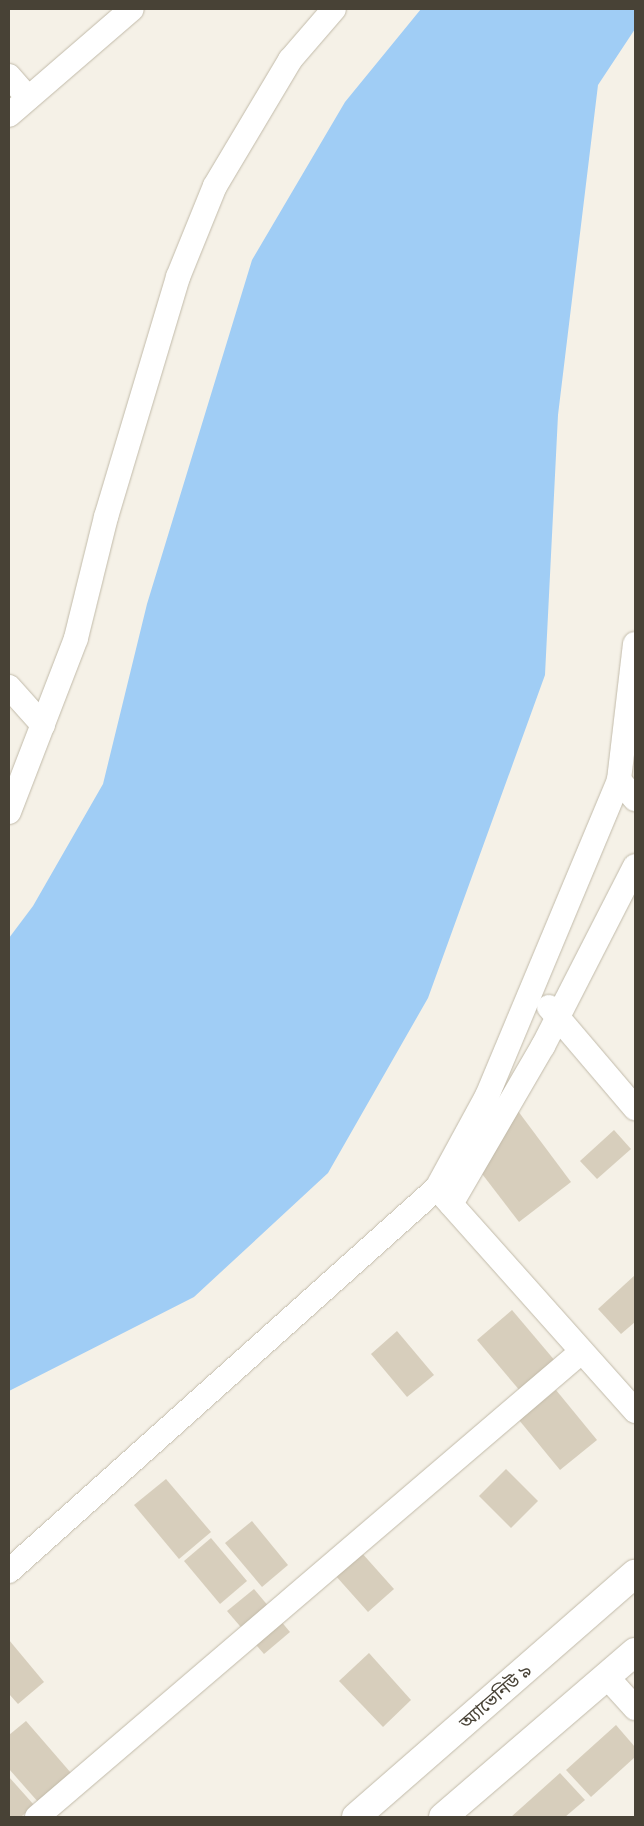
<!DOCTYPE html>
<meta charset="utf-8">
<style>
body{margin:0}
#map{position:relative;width:644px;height:1826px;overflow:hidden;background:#f5f1e7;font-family:Lato,"Noto Sans Bengali",sans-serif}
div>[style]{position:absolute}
.water>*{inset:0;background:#a0cdf5}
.building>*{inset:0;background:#d7cebc}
.roads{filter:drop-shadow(0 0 1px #c1baa9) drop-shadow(0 0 1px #c1baa9)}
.minor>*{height:24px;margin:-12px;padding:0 12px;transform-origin:12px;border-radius:12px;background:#fff}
.tertiary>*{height:28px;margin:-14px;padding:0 14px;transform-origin:14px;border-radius:14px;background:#fff}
span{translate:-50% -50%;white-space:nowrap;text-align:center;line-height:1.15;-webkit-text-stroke:4px #fff;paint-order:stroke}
.street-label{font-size:18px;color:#484236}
.frame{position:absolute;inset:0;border:10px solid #484236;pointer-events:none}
</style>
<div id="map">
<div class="water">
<i style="clip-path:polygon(421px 9px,635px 9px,635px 29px,598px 85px,558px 415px,545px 675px,428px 998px,328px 1173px,194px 1297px,9px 1391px,9px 938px,33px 906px,103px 784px,147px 604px,252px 260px,345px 102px)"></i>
</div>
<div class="building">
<i style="clip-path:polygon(515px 1107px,571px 1182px,519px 1222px,476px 1166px)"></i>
<i style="clip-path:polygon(614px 1130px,631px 1149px,597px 1179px,580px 1161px)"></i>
<i style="clip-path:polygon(635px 1275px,635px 1322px,621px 1334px,598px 1309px)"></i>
<i style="clip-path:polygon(512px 1310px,556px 1362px,521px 1392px,477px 1340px)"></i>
<i style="clip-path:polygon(397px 1331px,434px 1375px,407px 1397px,371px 1354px)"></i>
<i style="clip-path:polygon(556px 1390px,597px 1440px,560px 1470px,519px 1420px)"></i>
<i style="clip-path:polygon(506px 1469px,538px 1501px,511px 1528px,479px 1496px)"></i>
<i style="clip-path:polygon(166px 1479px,211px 1532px,179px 1559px,134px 1505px)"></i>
<i style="clip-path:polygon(252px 1521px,288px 1565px,262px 1587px,225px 1543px)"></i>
<i style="clip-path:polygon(211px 1538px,247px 1581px,220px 1604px,184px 1561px)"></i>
<i style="clip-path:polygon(361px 1552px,394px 1589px,368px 1612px,335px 1575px)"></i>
<i style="clip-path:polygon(254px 1589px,290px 1632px,264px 1654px,227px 1611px)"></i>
<i style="clip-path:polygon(9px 1640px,44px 1682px,18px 1704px,9px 1694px)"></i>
<i style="clip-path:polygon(369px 1653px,411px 1700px,383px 1727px,339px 1681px)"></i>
<i style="clip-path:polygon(26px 1721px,71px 1773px,39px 1803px,9px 1769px,9px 1735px)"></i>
<i style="clip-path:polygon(616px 1725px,635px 1747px,635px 1757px,591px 1797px,566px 1770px)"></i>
<i style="clip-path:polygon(560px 1773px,585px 1800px,565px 1817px,511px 1817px)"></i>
<i style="clip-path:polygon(9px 1777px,34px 1805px,21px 1817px,9px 1817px)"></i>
</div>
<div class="roads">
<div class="minor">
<i style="left:9px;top:76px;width:29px;rotate:49deg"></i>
<i style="left:9px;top:115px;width:162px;rotate:-40.8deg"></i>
<i style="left:9px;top:687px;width:51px;rotate:48.2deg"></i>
<i style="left:619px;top:780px;width:25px;rotate:50deg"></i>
<i style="left:9px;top:812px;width:186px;rotate:-68.9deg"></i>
<i style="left:76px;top:638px;width:125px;rotate:-76.1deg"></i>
<i style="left:106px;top:517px;width:251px;rotate:-73.3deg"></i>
<i style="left:178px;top:277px;width:98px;rotate:-67.9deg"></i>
<i style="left:215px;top:186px;width:147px;rotate:-59.2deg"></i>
<i style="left:290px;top:60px;width:67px;rotate:-49.2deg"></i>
<i style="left:549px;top:1007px;width:133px;rotate:49.6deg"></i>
<i style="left:441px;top:1193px;width:292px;rotate:48.3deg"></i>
<i style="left:451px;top:1204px;width:183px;rotate:-59.8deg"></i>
<i style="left:543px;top:1046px;width:202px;rotate:-62.9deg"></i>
<i style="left:9px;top:1571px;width:574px;rotate:-41.82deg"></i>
<i style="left:437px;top:1188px;width:105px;rotate:-61.5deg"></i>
<i style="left:487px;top:1096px;width:342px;rotate:-67.3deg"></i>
<i style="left:619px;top:780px;width:137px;rotate:-83.3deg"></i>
<i style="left:607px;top:1677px;width:42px;rotate:47.9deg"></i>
<i style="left:37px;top:1817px;width:716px;rotate:-40.52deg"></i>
</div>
<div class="tertiary">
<i style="left:356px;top:1817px;width:370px;rotate:-41.1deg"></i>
<i style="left:443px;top:1817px;width:253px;rotate:-40.7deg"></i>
</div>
</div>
<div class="street-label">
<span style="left:495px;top:1696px;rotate:-41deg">অ্যাভেনিউ ৯</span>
</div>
<div class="frame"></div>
</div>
